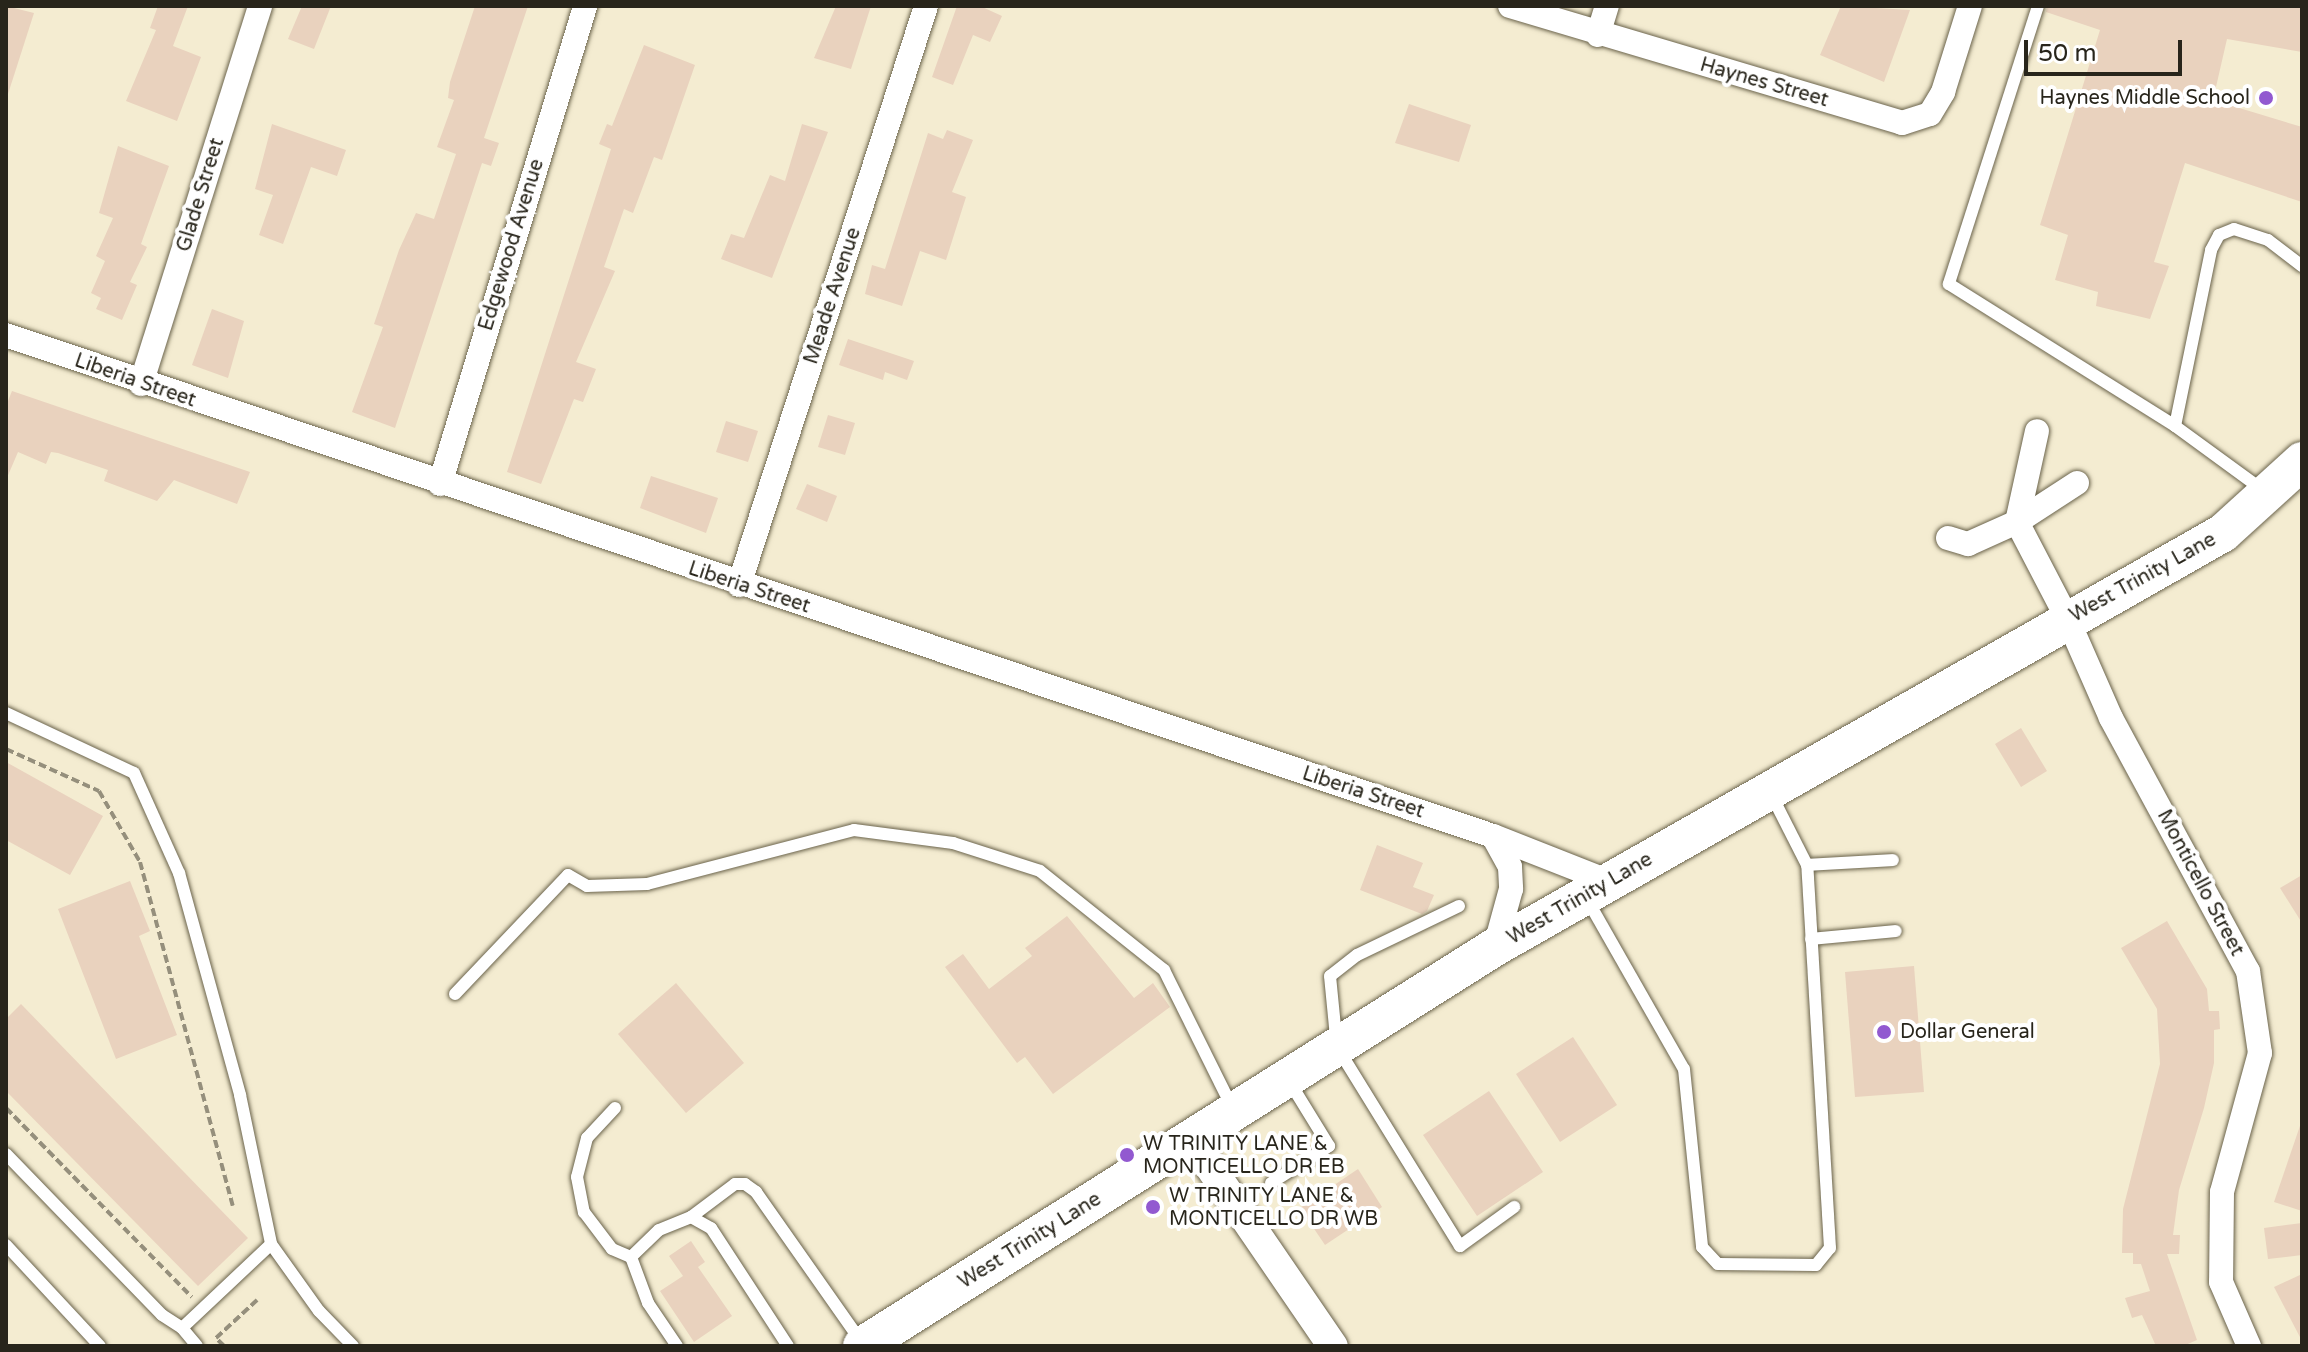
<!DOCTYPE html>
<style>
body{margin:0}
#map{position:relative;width:2308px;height:1352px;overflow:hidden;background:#f4ecd1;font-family:"Varela Round",sans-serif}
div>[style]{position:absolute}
.building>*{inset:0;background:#e9d2be}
.path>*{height:4px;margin-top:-2px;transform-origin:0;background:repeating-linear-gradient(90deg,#958f7c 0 8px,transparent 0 12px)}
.roads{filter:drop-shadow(0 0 2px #6a634b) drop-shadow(0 0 2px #6a634b)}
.service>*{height:12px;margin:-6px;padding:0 6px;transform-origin:6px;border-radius:6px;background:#fff}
.minor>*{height:24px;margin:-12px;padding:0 12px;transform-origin:12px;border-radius:12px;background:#fff}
.tertiary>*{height:30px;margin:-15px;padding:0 15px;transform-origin:15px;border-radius:15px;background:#fff}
.primary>*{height:38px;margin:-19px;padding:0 19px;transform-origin:19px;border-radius:19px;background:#fff}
.dots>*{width:22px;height:22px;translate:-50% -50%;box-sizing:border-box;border:4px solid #fff;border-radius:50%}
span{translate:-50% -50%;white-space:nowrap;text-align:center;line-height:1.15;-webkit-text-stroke:8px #fff;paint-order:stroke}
.street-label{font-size:20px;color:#28251b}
.poi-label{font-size:20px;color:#28251b}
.right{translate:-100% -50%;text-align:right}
.left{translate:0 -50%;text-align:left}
.frame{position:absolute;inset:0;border:8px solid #28251b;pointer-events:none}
.scale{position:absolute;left:2024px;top:40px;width:158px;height:36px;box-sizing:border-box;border:4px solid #28251b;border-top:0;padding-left:10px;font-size:24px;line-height:28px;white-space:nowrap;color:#28251b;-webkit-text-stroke:6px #fff;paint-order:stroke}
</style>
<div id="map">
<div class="building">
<i style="clip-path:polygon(6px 6px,34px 13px,8px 94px,6px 93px)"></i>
<i style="clip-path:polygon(158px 6px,188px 6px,173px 46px,201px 57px,177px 121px,126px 101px,156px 30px,150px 28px)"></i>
<i style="clip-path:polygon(302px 6px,331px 6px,314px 49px,288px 39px)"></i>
<i style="clip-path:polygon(475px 6px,528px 6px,484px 138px,499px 143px,491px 166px,482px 163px,395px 428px,352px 412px,383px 327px,374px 324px,399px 250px,416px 213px,434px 219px,456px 154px,437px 147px,454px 100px,448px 98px,450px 82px)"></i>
<i style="clip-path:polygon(836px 6px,871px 6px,851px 69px,814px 58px)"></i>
<i style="clip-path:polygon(957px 6px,980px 6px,1002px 16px,990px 42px,973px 35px,953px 85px,932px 77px)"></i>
<i style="clip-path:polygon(1841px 6px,1910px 10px,1884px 82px,1820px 55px)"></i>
<i style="clip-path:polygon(2047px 6px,2302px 6px,2302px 52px,2227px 39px,2213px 100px,2302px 127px,2302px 202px,2185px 163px,2154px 262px,2169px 266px,2150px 319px,2096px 306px,2098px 292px,2055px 280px,2068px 235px,2040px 225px,2100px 30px,2046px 12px)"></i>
<i style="clip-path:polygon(644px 45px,695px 65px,662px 160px,654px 157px,633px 213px,624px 209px,604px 267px,615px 271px,576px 362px,596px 369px,583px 402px,574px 399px,541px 484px,507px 472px,611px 149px,599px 144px,607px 124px,612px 126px)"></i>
<i style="clip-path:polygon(1409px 104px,1471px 125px,1459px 162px,1395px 143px)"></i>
<i style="clip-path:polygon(272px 124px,346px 150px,337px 176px,311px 167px,283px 244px,259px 235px,273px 195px,255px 189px)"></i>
<i style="clip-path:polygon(802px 124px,828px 132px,772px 278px,721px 259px,731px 234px,744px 238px,770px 175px,785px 181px)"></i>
<i style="clip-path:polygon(947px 130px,973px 140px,952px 192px,966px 197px,946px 260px,920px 251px,902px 306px,865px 294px,872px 265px,885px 269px,928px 133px,943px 139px)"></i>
<i style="clip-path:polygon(118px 146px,169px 166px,141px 244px,147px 247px,130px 282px,137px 285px,122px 320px,96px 309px,101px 298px,91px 293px,105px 261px,96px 256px,113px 218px,99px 213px)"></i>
<i style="clip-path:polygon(212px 309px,244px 321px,228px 378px,192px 365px)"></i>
<i style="clip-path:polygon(848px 339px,914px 361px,907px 380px,885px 372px,883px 380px,839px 365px)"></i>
<i style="clip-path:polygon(12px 391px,250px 472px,237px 504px,174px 480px,157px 501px,104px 481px,108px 470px,58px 453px,51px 452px,46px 464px,18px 452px,6px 480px,6px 406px)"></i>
<i style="clip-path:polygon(828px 415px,855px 423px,845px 455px,818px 447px)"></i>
<i style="clip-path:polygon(726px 421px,758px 431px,748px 462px,716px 452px)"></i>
<i style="clip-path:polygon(651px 476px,718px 498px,706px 533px,640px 508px)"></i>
<i style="clip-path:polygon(807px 484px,837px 496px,827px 522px,796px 509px)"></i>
<i style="clip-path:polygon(2021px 728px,2047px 771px,2021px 787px,1995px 744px)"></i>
<i style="clip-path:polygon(6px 762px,103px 816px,70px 875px,6px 840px)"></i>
<i style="clip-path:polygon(1377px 845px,1423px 863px,1413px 887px,1434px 895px,1427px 911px,1422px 914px,1360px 890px)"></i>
<i style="clip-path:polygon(2302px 875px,2302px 923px,2280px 888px)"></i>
<i style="clip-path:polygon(130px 881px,150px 931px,139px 936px,177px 1035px,116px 1059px,58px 909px)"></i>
<i style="clip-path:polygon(1067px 916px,1134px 998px,1153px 983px,1170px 1007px,1053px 1094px,1025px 1057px,1017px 1063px,945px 967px,963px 954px,989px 989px,1032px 956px,1025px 948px)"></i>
<i style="clip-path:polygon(2167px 921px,2207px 989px,2209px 1011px,2219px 1011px,2220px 1029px,2214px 1030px,2214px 1063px,2204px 1108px,2179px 1190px,2173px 1235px,2180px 1235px,2179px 1254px,2167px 1254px,2197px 1340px,2183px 1346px,2156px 1346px,2142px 1315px,2132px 1318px,2125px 1298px,2150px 1291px,2141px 1264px,2133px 1264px,2133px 1253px,2122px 1253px,2123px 1209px,2160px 1064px,2157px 1009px,2121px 948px)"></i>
<i style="clip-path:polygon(1914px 966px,1924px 1092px,1855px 1097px,1845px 972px)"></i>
<i style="clip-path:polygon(676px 983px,744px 1063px,686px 1113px,618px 1034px)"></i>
<i style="clip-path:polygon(21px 1004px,248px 1238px,198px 1286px,6px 1091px,6px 1019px)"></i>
<i style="clip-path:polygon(1573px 1037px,1617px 1105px,1560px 1142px,1516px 1074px)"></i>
<i style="clip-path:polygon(1489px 1091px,1543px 1172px,1477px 1216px,1423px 1135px)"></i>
<i style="clip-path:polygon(2302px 1120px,2302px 1211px,2274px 1202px)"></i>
<i style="clip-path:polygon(1358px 1169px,1382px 1207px,1325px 1245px,1300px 1208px)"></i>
<i style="clip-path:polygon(2302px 1223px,2302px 1255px,2268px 1259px,2264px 1228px)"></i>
<i style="clip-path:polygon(691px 1241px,705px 1262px,698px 1267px,732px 1316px,694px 1342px,660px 1291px,683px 1276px,669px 1256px)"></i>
<i style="clip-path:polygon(2302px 1274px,2302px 1341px,2274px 1287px)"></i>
</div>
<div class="path">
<i style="left:6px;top:749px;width:102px;rotate:24.3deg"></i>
<i style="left:99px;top:791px;width:82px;rotate:60deg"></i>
<i style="left:140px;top:862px;width:356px;rotate:74.9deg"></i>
<i style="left:6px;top:1108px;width:265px;rotate:45.5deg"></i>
<i style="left:224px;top:1346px;width:11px;rotate:-135deg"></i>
<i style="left:216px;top:1338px;width:56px;rotate:-42.8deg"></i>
</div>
<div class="roads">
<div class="service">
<i style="left:2038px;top:6px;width:292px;rotate:107.8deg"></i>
<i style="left:1949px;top:284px;width:267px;rotate:32.1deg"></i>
<i style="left:2175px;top:426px;width:110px;rotate:36.1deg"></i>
<i style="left:2175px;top:426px;width:180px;rotate:-78.4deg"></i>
<i style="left:2211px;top:250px;width:17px;rotate:-62deg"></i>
<i style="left:2219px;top:235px;width:16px;rotate:-22deg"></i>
<i style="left:2234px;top:229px;width:36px;rotate:18deg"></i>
<i style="left:2268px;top:240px;width:43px;rotate:37.4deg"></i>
<i style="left:6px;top:713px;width:141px;rotate:25.1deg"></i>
<i style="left:134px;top:773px;width:110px;rotate:65.8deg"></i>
<i style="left:179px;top:873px;width:230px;rotate:74.6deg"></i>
<i style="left:240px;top:1095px;width:152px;rotate:78.2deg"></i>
<i style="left:271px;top:1244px;width:82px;rotate:54.4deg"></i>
<i style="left:319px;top:1311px;width:49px;rotate:45.8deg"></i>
<i style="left:1807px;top:865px;width:86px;rotate:-3.3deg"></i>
<i style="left:1588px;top:901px;width:193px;rotate:60.3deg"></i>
<i style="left:1684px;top:1069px;width:179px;rotate:84.2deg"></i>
<i style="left:1702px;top:1247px;width:23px;rotate:47deg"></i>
<i style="left:1718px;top:1264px;width:98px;rotate:0.6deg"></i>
<i style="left:1816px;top:1265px;width:22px;rotate:-51deg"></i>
<i style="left:1830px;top:1248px;width:384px;rotate:-93.4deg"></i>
<i style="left:1807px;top:865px;width:77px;rotate:-116.9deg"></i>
<i style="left:1459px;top:906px;width:113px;rotate:154.3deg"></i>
<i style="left:1357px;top:955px;width:34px;rotate:142deg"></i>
<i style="left:1330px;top:976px;width:71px;rotate:84.4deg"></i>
<i style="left:1337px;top:1047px;width:234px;rotate:58.3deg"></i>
<i style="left:1460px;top:1246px;width:67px;rotate:-35.8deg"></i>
<i style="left:1811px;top:939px;width:85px;rotate:-5.4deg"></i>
<i style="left:455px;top:994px;width:164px;rotate:-46.5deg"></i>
<i style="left:568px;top:875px;width:22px;rotate:30deg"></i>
<i style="left:587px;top:886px;width:60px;rotate:-1.9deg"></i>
<i style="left:647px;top:884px;width:214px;rotate:-14.6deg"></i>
<i style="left:854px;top:830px;width:100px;rotate:7.5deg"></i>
<i style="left:953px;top:843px;width:91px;rotate:17.8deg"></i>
<i style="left:1040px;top:871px;width:159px;rotate:38.6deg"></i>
<i style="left:1164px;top:970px;width:155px;rotate:63.6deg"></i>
<i style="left:615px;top:1108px;width:41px;rotate:133deg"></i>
<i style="left:587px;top:1138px;width:40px;rotate:104.4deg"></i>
<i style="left:577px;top:1177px;width:36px;rotate:79deg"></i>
<i style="left:584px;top:1212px;width:46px;rotate:52.9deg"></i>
<i style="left:612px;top:1249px;width:21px;rotate:23deg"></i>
<i style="left:631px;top:1257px;width:49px;rotate:69.7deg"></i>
<i style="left:648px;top:1303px;width:52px;rotate:56deg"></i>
<i style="left:6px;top:1154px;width:224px;rotate:45.9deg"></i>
<i style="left:162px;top:1315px;width:24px;rotate:33deg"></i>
<i style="left:182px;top:1328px;width:122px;rotate:-43.3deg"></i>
<i style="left:1271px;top:1183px;width:69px;rotate:-32.5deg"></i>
<i style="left:1329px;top:1146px;width:76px;rotate:-121.6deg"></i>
<i style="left:691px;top:1217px;width:23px;rotate:29deg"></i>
<i style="left:711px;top:1228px;width:141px;rotate:56.9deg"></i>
<i style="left:6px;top:1245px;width:138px;rotate:47.1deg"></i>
<i style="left:631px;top:1257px;width:39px;rotate:-44deg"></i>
<i style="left:659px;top:1230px;width:35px;rotate:-22deg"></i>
<i style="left:691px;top:1217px;width:55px;rotate:-36.9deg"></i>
<i style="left:735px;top:1184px;width:10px"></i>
<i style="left:745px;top:1184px;width:14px;rotate:36deg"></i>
<i style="left:756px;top:1192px;width:184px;rotate:54.9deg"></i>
<i style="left:182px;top:1328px;width:23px;rotate:50deg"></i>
</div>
<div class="minor">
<i style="left:1510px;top:6px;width:409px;rotate:16.6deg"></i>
<i style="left:1902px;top:123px;width:29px;rotate:-18deg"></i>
<i style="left:1930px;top:114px;width:26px;rotate:-59deg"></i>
<i style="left:1943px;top:92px;width:90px;rotate:-72.6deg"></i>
<i style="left:1598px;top:35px;width:30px;rotate:-73deg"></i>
<i style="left:6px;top:335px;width:1569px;rotate:18.62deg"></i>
<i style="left:1493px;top:836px;width:126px;rotate:21.5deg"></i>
<i style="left:141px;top:384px;width:396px;rotate:-72.5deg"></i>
<i style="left:2077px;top:483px;width:72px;rotate:147deg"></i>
<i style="left:2017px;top:522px;width:110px;rotate:62.5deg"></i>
<i style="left:2068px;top:620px;width:107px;rotate:66.3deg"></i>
<i style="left:2111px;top:718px;width:288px;rotate:61.6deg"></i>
<i style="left:2248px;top:971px;width:83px;rotate:81.7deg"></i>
<i style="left:2260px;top:1053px;width:144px;rotate:105.3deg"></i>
<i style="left:2222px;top:1192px;width:90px;rotate:90.6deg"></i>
<i style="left:2221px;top:1282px;width:70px;rotate:66.4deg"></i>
<i style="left:440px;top:484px;width:500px;rotate:-73.1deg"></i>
<i style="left:1948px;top:538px;width:21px;rotate:17deg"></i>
<i style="left:1968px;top:544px;width:54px;rotate:-24.2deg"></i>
<i style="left:2017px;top:522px;width:93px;rotate:-77.6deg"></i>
<i style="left:739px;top:585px;width:608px;rotate:-72.1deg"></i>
<i style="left:1493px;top:836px;width:35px;rotate:61deg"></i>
<i style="left:1510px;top:867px;width:22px;rotate:87deg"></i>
<i style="left:1511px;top:889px;width:60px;rotate:105.4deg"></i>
</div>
<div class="tertiary">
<i style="left:1191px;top:1139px;width:251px;rotate:55.6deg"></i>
</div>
<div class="primary">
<i style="left:862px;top:1346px;width:748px;rotate:-32.22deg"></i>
<i style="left:1495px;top:947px;width:837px;rotate:-29.63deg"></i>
<i style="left:2223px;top:533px;width:107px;rotate:-42.3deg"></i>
</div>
</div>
<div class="dots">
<i style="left:2266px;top:98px;background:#9259d0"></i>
<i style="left:1884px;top:1032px;background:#9259d0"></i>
<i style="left:1127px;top:1155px;background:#9259d0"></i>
<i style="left:1153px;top:1207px;background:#9259d0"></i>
</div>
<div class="street-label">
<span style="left:1764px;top:83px;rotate:16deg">Haynes Street</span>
<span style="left:201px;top:195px;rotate:-73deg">Glade Street</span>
<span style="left:512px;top:245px;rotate:-73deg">Edgewood Avenue</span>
<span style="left:833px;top:296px;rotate:-72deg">Meade Avenue</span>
<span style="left:135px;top:381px;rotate:19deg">Liberia Street</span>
<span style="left:2143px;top:578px;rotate:-29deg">West Trinity Lane</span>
<span style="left:749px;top:588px;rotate:18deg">Liberia Street</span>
<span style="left:1363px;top:793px;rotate:18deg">Liberia Street</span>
<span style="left:2200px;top:883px;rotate:62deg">Monticello Street</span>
<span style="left:1580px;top:899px;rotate:-30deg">West Trinity Lane</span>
<span style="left:1030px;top:1241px;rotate:-32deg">West Trinity Lane</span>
</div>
<div class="poi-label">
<span class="right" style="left:2250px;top:98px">Haynes Middle School</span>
<span class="left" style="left:1900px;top:1032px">Dollar General</span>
<span class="left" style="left:1143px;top:1156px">W TRINITY LANE &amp;<br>MONTICELLO DR EB</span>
<span class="left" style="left:1169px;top:1208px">W TRINITY LANE &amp;<br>MONTICELLO DR WB</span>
</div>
<div class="frame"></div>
<div class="scale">50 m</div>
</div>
